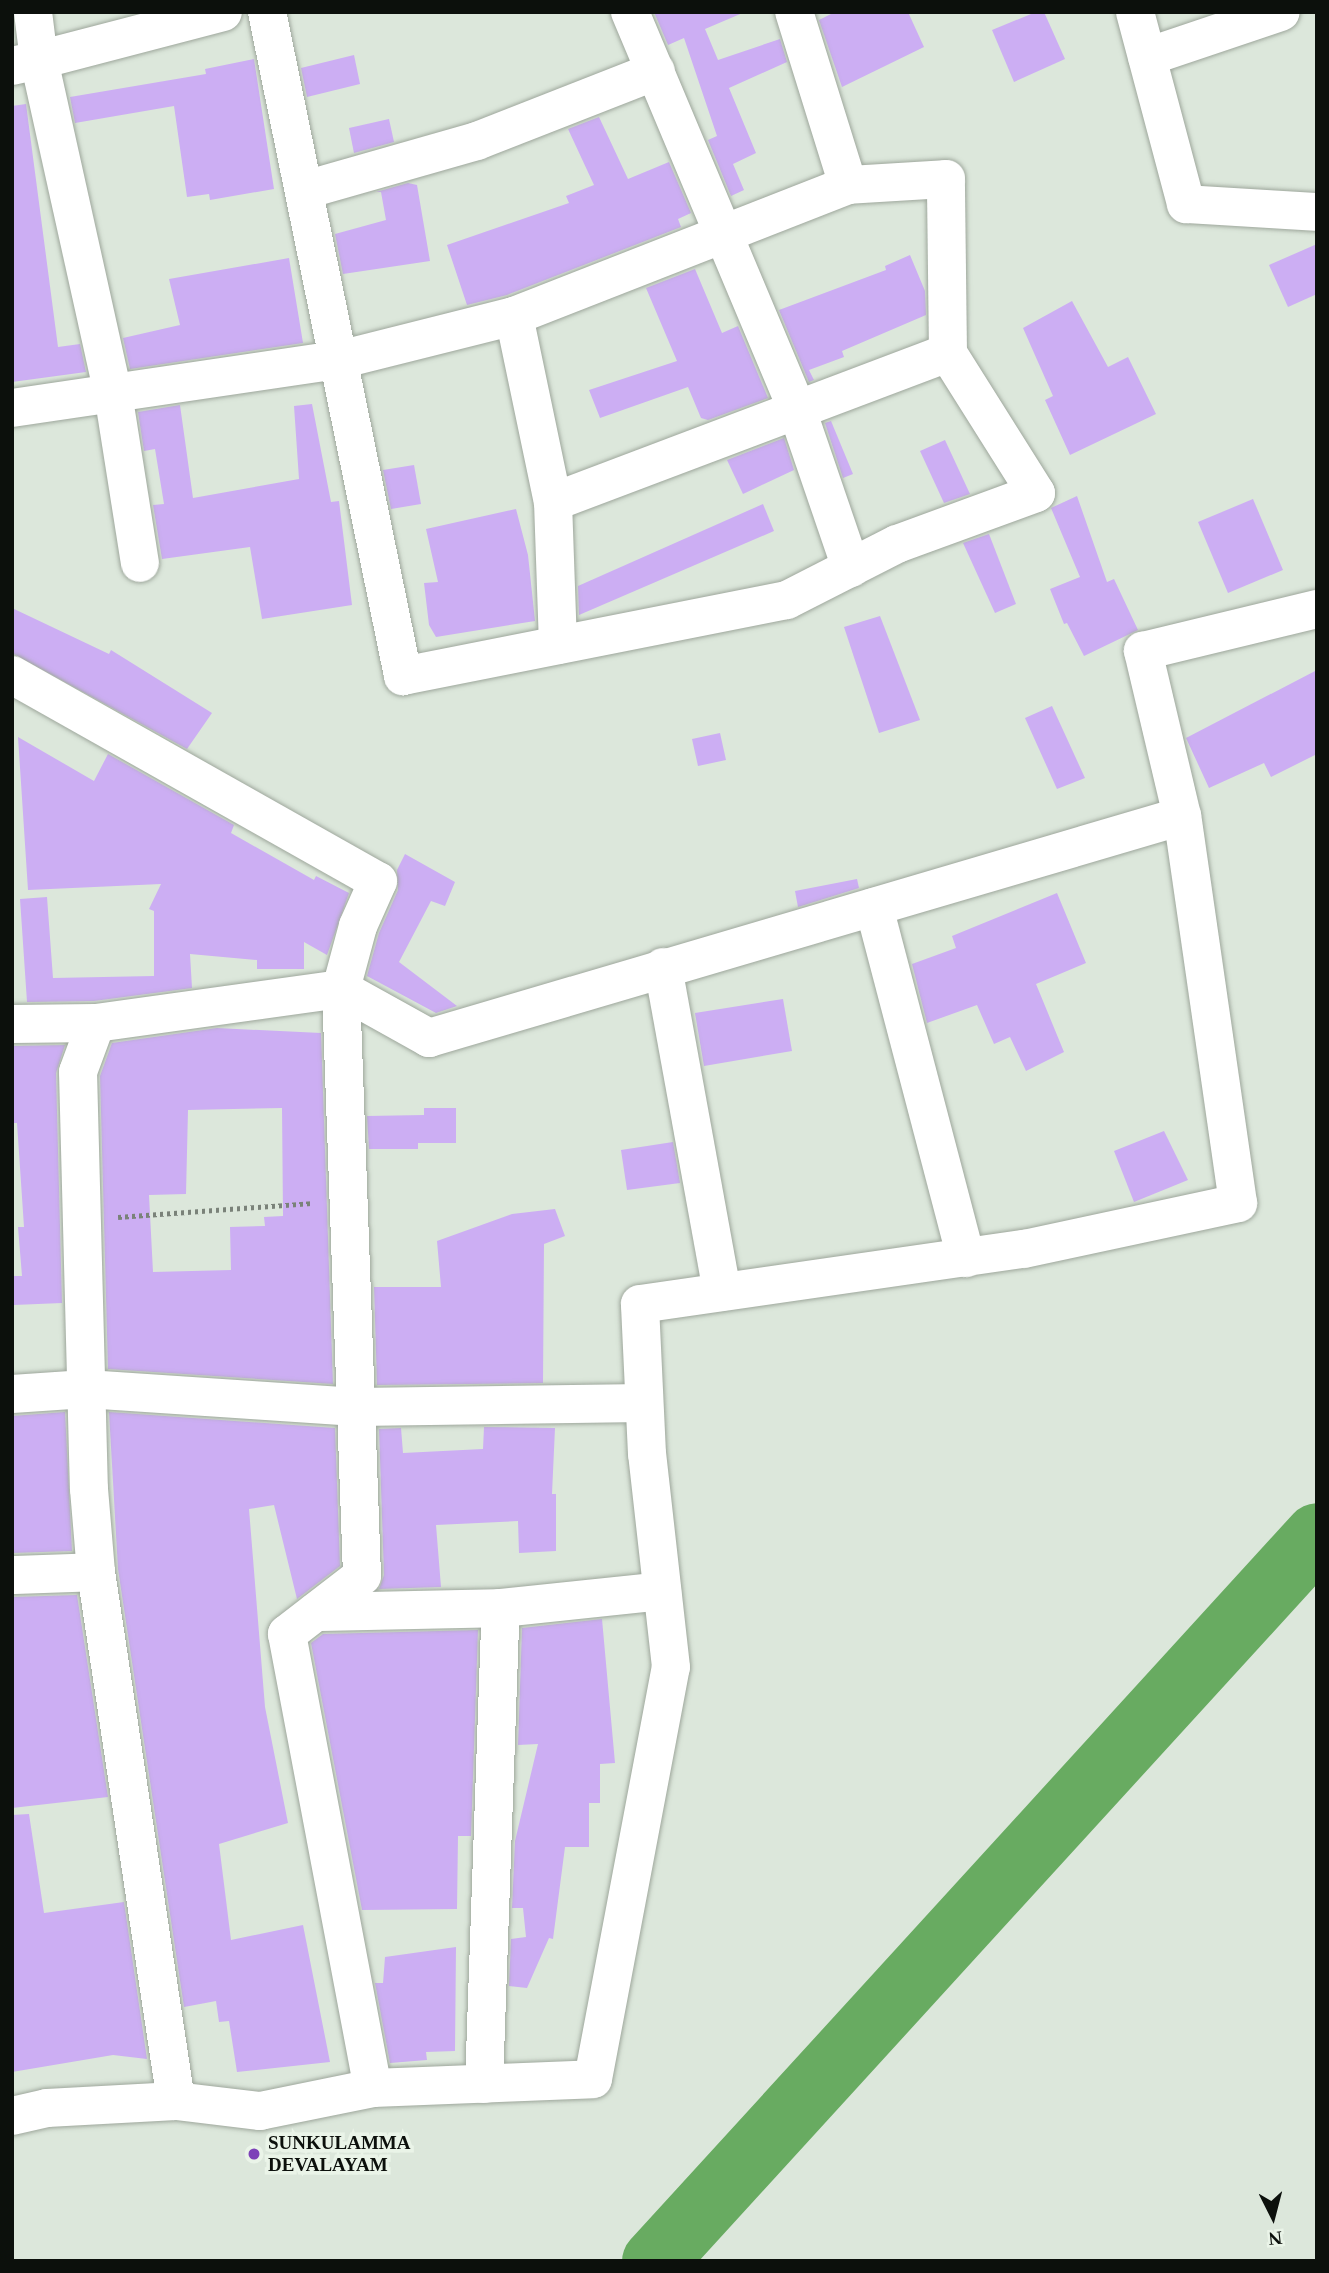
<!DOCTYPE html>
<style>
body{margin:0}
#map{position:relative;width:1329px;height:2273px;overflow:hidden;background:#dce7db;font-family:"Times New Roman",serif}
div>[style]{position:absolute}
.river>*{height:65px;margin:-32.5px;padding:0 32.5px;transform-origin:32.5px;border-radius:32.5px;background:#68ab61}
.building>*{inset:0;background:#ccaef3}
.path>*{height:4.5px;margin-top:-2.25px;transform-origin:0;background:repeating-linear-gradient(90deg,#7a8279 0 3.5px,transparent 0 7px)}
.roads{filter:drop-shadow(0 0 2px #9ea79c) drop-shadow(0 0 2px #9ea79c)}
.minor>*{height:38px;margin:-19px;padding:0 19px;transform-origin:19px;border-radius:19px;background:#fff}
.dots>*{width:19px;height:19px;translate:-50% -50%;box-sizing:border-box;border:4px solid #eaf4e8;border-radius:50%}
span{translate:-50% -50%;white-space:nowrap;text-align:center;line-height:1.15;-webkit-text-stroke:7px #eaf4e8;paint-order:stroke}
.poi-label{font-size:19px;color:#0c100c;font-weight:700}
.left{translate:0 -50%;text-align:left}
.frame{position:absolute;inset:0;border:14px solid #0c100c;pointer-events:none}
.north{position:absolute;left:1238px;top:2182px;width:70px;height:70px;-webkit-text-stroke:5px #eaf4e8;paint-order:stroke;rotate:174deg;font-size:19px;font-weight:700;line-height:28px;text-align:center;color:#0c100c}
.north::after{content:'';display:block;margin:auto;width:24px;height:32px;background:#0c100c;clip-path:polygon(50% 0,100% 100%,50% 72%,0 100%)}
</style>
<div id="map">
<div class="river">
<i style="left:654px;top:2261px;width:983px;rotate:-47.6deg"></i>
</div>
<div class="building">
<i style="clip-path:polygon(654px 12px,745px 12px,705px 29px,718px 60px,780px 39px,787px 62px,729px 88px,756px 153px,733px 164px,744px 190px,731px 196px,708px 140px,717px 136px,684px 38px,668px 45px)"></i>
<i style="clip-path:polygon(835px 12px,908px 12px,924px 47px,842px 87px,819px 20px)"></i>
<i style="clip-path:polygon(1036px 12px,1044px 12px,1065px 59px,1014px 82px,992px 30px)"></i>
<i style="clip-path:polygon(354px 55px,360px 84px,307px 97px,301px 68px)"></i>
<i style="clip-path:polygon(254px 59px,274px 189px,210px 200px,209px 194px,187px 197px,174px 106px,75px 123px,70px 97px,206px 74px,205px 69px)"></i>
<i style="clip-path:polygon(26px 104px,58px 347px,80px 344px,86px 372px,12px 382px,12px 106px)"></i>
<i style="clip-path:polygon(599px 117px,628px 179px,669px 162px,691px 213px,678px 219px,681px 227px,507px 295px,467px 305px,447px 245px,569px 203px,566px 196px,594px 185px,568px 129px)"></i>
<i style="clip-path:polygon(389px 119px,394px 142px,354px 153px,349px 128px)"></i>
<i style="clip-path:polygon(408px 183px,417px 185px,430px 261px,343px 274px,335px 234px,386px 220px,381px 192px,376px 192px)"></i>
<i style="clip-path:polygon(1317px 244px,1317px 294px,1288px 307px,1269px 265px)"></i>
<i style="clip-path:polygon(910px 255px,925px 291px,926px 315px,842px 351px,844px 357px,809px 370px,814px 380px,809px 382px,779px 310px,886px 270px,885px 266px)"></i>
<i style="clip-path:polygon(289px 258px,303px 343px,130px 369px,123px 338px,180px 325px,169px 279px)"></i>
<i style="clip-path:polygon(695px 269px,722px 333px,738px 326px,768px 398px,708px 420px,701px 418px,688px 387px,600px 418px,589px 390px,677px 361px,646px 288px)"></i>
<i style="clip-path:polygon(1072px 301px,1108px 367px,1128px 357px,1156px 414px,1070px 455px,1045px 400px,1053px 396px,1023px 328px)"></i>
<i style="clip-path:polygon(312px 404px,331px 502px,339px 501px,352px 605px,262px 619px,250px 547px,162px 559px,153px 505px,164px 504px,155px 449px,144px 451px,138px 412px,180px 405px,193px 498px,299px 479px,294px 406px)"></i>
<i style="clip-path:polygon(831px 421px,853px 474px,843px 478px,825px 423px)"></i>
<i style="clip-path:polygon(784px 438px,794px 470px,743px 494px,727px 460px)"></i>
<i style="clip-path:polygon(945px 440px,970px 494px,944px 503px,920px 451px)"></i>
<i style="clip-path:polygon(414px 465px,421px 504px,391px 509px,383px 470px)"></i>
<i style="clip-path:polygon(1077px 496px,1107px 582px,1114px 579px,1138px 630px,1084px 656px,1067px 623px,1064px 624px,1050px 589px,1080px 577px,1051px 508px)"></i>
<i style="clip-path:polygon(1253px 499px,1283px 570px,1228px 593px,1198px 522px)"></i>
<i style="clip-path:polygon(763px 504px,774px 531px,579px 615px,578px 586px)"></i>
<i style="clip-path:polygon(516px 509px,528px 555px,535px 621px,436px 637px,429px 625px,424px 583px,438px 582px,426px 529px)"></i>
<i style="clip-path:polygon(989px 534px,1016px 604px,995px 613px,963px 543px)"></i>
<i style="clip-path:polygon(12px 608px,109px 654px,111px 650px,212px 713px,187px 749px,12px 653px)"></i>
<i style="clip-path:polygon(880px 616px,920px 720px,879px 733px,844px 627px)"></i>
<i style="clip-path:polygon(1317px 670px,1317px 754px,1271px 777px,1264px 763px,1209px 788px,1186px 738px)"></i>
<i style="clip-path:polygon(1052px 706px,1085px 778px,1057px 789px,1025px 718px)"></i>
<i style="clip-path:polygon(720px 733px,726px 760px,698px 766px,692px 739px)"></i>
<i style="clip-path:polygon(18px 737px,94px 781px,108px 754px,234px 825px,231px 833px,314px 880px,316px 876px,349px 893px,327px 955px,304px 942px,304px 969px,257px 969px,257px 960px,190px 954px,192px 988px,94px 1001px,27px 1002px,20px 899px,47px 897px,53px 978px,154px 976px,154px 911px,149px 909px,161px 884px,28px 890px)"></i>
<i style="clip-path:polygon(405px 854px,455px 882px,445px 906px,431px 901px,399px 962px,457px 1006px,436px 1013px,367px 976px,379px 933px,398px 890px,397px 870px)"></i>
<i style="clip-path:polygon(857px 879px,859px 888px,798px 907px,795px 891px)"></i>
<i style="clip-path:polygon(1057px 893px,1086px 963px,1036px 984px,1064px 1052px,1026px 1071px,1010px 1037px,994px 1044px,977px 1005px,927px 1023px,912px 964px,956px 948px,952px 936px)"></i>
<i style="clip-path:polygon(783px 999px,792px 1051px,704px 1066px,695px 1013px)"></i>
<i style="clip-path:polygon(evenodd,217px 1028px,321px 1033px,333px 1384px,108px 1369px,100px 1076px,112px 1043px,217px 1028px,282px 1108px,283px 1216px,264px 1217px,265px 1226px,230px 1227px,231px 1270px,153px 1272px,149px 1195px,186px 1194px,188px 1110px,282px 1108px)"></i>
<i style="clip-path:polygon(65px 1045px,56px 1073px,62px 1303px,14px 1305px,13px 1276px,22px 1276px,18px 1227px,24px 1227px,17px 1123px,12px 1123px,12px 1046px)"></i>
<i style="clip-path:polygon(424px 1108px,456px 1108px,456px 1143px,418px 1143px,418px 1149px,369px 1149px,367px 1116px,424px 1115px)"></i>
<i style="clip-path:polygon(1164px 1131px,1188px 1180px,1134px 1202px,1114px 1151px)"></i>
<i style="clip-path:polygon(673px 1142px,680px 1183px,627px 1190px,621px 1150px)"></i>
<i style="clip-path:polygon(555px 1209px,565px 1236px,544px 1244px,543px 1383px,377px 1385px,374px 1287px,441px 1287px,437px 1241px,512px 1214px)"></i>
<i style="clip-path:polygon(65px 1412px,72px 1551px,12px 1553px,12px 1416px)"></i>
<i style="clip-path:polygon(109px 1412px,335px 1428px,340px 1566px,297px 1599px,274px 1505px,249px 1509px,265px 1707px,288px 1823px,219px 1844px,231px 1940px,303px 1925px,330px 2062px,237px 2072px,229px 2021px,219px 2022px,216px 2001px,184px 2007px,118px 1569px)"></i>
<i style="clip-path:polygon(484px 1427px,555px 1428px,552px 1494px,556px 1494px,556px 1551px,519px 1553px,518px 1521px,436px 1525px,441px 1587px,379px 1589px,384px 1575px,379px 1429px,401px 1428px,403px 1453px,483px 1449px)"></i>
<i style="clip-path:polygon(77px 1595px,108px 1797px,12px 1808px,12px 1597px)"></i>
<i style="clip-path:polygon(602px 1619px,615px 1763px,600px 1764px,600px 1803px,589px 1803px,589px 1847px,565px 1847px,553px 1939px,549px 1938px,527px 1988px,509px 1986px,511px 1939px,526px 1937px,523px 1908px,512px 1908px,515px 1841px,538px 1744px,518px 1745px,522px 1628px)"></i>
<i style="clip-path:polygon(478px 1630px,471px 1836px,458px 1836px,457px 1909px,362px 1910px,311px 1643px,323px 1634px)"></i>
<i style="clip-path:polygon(29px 1814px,44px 1913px,124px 1902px,147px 2059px,113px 2055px,12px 2072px,12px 1815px)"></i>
<i style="clip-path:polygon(456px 1947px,455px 2051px,426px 2052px,427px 2060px,390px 2063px,375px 1983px,383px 1983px,385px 1957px)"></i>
</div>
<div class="path">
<i style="left:118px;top:1217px;width:194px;rotate:-4.1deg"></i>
</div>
<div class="roads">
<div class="minor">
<i style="left:33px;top:12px;width:48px;rotate:82.9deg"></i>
<i style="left:39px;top:60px;width:190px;rotate:-14.6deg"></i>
<i style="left:267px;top:12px;width:678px;rotate:78.42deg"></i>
<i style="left:403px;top:676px;width:391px;rotate:-11.2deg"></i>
<i style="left:787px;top:600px;width:123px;rotate:-27deg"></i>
<i style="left:897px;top:544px;width:148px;rotate:-20.1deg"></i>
<i style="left:1036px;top:493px;width:165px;rotate:-122.2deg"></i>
<i style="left:948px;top:353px;width:174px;rotate:-90.7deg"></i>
<i style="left:946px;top:179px;width:98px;rotate:176.5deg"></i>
<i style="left:848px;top:185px;width:181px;rotate:-107.3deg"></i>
<i style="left:630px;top:12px;width:432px;rotate:67.2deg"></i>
<i style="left:797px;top:410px;width:167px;rotate:71.1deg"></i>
<i style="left:1135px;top:12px;width:199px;rotate:75.1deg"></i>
<i style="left:1186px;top:204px;width:131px;rotate:3.5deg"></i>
<i style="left:1147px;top:57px;width:141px;rotate:-18.6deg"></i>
<i style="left:12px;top:66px;width:28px;rotate:-13deg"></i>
<i style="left:39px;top:60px;width:341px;rotate:77.5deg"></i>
<i style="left:113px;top:393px;width:172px;rotate:81deg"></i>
<i style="left:305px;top:190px;width:179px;rotate:-15.9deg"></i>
<i style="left:477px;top:141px;width:192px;rotate:-21.4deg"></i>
<i style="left:514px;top:316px;width:190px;rotate:78.2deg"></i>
<i style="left:12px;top:408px;width:331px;rotate:-8.4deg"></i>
<i style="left:339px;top:360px;width:180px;rotate:-14.1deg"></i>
<i style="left:514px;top:316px;width:359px;rotate:-21.4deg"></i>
<i style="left:558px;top:645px;width:143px;rotate:-92deg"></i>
<i style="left:553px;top:502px;width:422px;rotate:-20.7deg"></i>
<i style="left:12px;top:675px;width:420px;rotate:29.4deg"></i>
<i style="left:378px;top:881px;width:49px;rotate:114deg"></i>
<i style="left:358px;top:926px;width:65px;rotate:105.1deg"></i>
<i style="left:341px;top:989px;width:101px;rotate:29.1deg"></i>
<i style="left:429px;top:1038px;width:785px;rotate:-16.43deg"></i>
<i style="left:874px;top:907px;width:363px;rotate:75.3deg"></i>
<i style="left:663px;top:967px;width:330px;rotate:79.7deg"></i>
<i style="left:96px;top:1023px;width:247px;rotate:-7.9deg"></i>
<i style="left:341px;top:989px;width:587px;rotate:87.95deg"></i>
<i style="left:362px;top:1576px;width:95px;rotate:142.3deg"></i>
<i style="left:287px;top:1634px;width:462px;rotate:79.3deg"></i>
<i style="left:373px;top:2088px;width:220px;rotate:-2.3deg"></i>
<i style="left:593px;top:2079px;width:419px;rotate:-79.3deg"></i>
<i style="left:671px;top:1667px;width:214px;rotate:-96.4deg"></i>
<i style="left:647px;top:1454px;width:150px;rotate:-92.7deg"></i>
<i style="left:640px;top:1304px;width:388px;rotate:-8.2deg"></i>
<i style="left:1024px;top:1249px;width:219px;rotate:-12.1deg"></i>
<i style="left:1238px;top:1203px;width:391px;rotate:-98.2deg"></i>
<i style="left:1182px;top:816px;width:170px;rotate:-103.3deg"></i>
<i style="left:1143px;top:651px;width:179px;rotate:-13.6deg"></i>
<i style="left:12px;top:1024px;width:84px;rotate:-0.7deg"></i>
<i style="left:96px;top:1023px;width:52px;rotate:110.2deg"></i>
<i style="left:78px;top:1072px;width:417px;rotate:88.5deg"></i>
<i style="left:89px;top:1489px;width:83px;rotate:85.2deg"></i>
<i style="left:96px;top:1572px;width:535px;rotate:81.4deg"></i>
<i style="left:12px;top:1394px;width:74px;rotate:-3.9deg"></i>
<i style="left:86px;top:1389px;width:271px;rotate:3.8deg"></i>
<i style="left:356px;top:1407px;width:288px;rotate:-0.8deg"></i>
<i style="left:12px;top:1575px;width:84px;rotate:-2deg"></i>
<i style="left:316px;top:1612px;width:185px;rotate:-1.2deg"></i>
<i style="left:484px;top:2084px;width:476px;rotate:-88deg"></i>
<i style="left:501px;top:1608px;width:162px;rotate:-6deg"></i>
<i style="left:12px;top:2116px;width:36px;rotate:-13deg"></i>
<i style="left:47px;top:2108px;width:129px;rotate:-3.1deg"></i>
<i style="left:176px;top:2101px;width:85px;rotate:6.8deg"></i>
<i style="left:260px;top:2111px;width:115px;rotate:-11.5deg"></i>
</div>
</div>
<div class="dots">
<i style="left:254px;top:2154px;background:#7d42b8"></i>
</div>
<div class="poi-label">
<span class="left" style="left:268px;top:2154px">SUNKULAMMA<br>DEVALAYAM</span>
</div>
<div class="frame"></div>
<div class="north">N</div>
</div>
